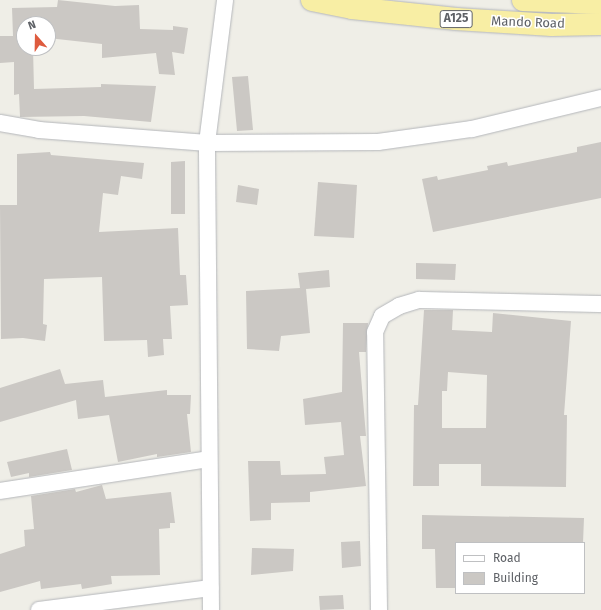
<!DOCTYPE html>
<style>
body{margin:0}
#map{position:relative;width:601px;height:610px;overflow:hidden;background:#efeee7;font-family:"Fira Sans",sans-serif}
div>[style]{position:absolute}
.building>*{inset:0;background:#cbc8c4}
.roads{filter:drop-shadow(0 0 1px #b4b6ba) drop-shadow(0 0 1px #b4b6ba)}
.minor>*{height:16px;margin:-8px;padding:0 8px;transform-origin:8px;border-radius:8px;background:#fff}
.trunk>*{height:22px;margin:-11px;padding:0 11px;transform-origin:11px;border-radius:11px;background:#f8eea4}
span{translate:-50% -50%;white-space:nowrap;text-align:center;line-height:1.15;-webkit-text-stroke:3px #fff;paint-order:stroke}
.shield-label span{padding:1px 3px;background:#fff;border:1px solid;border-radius:3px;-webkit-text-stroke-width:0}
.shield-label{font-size:12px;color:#5e6166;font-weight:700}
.street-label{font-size:13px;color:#5e6166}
.legend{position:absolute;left:455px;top:542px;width:130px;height:52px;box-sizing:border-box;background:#fff;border:1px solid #bfc0c2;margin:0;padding:5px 7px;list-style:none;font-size:12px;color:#5e6166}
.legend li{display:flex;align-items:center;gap:8px;height:20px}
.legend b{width:20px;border:1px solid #bfc0c2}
.north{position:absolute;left:16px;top:16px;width:40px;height:40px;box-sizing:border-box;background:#fff;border:1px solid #bfc0c2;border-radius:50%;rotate:340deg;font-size:11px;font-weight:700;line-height:16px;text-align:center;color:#5e6166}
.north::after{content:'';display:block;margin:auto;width:14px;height:18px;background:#de5b3e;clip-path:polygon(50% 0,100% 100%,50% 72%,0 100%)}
</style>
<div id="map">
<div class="building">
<i style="clip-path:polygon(58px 0,115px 6px,139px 5px,140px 29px,173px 30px,173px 26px,188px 28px,184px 54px,172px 52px,175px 75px,159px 74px,156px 53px,102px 58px,102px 44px,48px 38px,48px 24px,24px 24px,24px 48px,33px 48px,34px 89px,101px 87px,101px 84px,156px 86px,151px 122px,84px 116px,20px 117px,19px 94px,14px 95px,14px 62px,0 63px,0 36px,13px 36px,12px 8px,57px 7px)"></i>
<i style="clip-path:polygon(248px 76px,253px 130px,237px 131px,232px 77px)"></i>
<i style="clip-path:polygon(601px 142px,601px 198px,433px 232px,422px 179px,437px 176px,438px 180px,488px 170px,487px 166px,507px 162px,508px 166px,577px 152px,577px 147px)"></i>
<i style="clip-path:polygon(50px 152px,51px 155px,144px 163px,142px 179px,121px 176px,118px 195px,103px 193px,99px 232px,178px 228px,180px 275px,186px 275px,188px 305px,170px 306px,172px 339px,163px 339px,164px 355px,148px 357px,147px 340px,104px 341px,102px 277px,44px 279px,43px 324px,47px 325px,45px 341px,23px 338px,1px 339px,0 205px,17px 205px,17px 154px)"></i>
<i style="clip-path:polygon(185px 161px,185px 214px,171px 214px,171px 162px)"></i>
<i style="clip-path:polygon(318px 182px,357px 185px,354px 238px,314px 236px)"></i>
<i style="clip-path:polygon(238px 185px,259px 189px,257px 205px,236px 202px)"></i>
<i style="clip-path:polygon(416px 263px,456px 264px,455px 280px,416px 279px)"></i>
<i style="clip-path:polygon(329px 270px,330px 287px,306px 289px,310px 333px,281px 336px,279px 351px,247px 349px,246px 291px,300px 288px,298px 273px)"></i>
<i style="clip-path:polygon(evenodd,424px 310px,453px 310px,452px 330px,492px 332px,493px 313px,571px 321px,564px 415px,567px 415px,566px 487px,481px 486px,481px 464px,439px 464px,439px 486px,413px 486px,414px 405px,418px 405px,424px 310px,448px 372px,487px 375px,486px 428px,442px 428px,442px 391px,447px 391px,448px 372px)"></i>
<i style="clip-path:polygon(343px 323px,368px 323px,366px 352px,359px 352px,366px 436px,360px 436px,366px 486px,310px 492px,310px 502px,271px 503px,271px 520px,250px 521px,248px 461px,280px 461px,281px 475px,326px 474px,324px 457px,344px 455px,341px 422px,305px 425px,303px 399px,342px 392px)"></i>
<i style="clip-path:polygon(60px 369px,65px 384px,103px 380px,105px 397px,167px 390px,167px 395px,191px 395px,190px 414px,187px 414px,191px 452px,157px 457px,157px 454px,118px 462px,109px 415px,78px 419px,76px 400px,0 422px,0 388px)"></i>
<i style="clip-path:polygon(67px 449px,72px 470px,29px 477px,29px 473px,11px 477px,7px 462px)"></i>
<i style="clip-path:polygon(102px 485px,106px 499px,171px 492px,175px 523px,170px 523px,170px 528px,159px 529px,160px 575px,111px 576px,112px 584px,82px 589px,81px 584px,41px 589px,40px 581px,0 592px,0 554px,25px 546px,24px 530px,34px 529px,31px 496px,75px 489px,76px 492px)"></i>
<i style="clip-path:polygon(422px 515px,584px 518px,583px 543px,456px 543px,456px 588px,436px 588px,435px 549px,422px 549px)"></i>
<i style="clip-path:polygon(360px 541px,361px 566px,342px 568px,341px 542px)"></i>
<i style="clip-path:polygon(252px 548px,294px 549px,293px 571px,251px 575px)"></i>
<i style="clip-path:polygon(343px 595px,344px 609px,320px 610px,319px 596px)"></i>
</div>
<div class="roads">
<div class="minor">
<i style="left:0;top:123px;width:40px;rotate:10deg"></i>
<i style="left:39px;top:130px;width:169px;rotate:4.4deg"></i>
<i style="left:207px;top:143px;width:171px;rotate:-0.3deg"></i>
<i style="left:378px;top:142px;width:95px;rotate:-7.9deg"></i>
<i style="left:472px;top:129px;width:133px;rotate:-13.5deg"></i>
<i style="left:0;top:491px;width:211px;rotate:-8.7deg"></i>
<i style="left:39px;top:610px;width:173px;rotate:-7.3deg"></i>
<i style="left:211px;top:610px;width:467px;rotate:-90.5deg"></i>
<i style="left:207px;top:143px;width:144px;rotate:-82.8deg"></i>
<i style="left:379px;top:610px;width:278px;rotate:-90.8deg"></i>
<i style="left:375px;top:332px;width:17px;rotate:-66deg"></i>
<i style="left:382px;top:316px;width:20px;rotate:-30deg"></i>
<i style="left:399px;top:306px;width:21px;rotate:-17deg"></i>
<i style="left:419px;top:300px;width:182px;rotate:1.3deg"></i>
</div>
<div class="trunk">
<i style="left:312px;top:0;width:41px;rotate:11.3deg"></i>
<i style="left:352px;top:8px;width:105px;rotate:6deg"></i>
<i style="left:456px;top:19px;width:96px;rotate:3.6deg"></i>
<i style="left:552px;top:25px;width:49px;rotate:-1.2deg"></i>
<i style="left:523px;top:0;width:78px;rotate:2.2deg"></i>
</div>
</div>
<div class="shield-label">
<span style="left:456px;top:19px">A125</span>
</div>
<div class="street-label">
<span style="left:528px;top:23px;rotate:2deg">Mando Road</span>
</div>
<ul class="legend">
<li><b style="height:5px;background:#fff"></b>Road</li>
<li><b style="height:11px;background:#cbc8c4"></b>Building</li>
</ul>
<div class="north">N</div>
</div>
